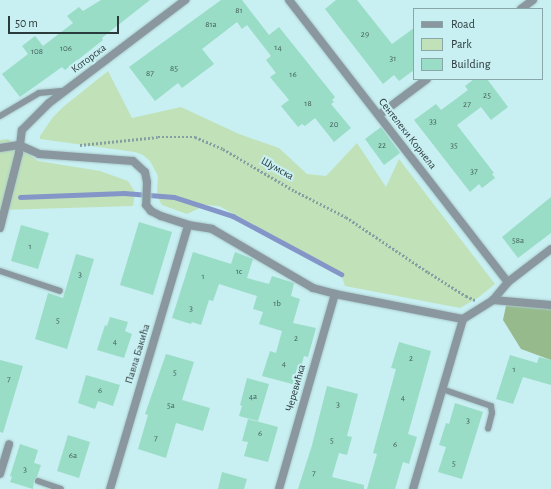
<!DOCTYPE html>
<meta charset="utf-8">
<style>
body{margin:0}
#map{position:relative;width:551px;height:489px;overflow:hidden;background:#c8eff2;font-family:"Alegreya Sans",sans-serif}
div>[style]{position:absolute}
.green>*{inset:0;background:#c1e2b8}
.forest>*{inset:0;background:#96ba8c}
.stream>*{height:4.5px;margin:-2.25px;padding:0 2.25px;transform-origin:2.25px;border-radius:2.25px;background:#8496c7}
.building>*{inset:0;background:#99ddc6}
.path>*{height:2.5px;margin-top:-1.25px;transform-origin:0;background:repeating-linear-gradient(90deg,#84a0a2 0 2px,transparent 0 4px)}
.roads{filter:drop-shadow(0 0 1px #a9cbcd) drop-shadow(0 0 1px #a9cbcd)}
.service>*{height:6px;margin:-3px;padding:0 3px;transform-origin:3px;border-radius:3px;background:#8b979f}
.minor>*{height:8px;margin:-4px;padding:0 4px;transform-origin:4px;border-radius:4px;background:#8b979f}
span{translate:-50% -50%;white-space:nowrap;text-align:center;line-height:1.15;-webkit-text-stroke:4px #c8eff2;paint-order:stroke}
.number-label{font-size:9px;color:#46635e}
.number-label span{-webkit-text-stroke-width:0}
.street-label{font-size:11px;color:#2b3a3b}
.legend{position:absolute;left:413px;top:8px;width:130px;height:72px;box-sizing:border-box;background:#c8eff2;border:1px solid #89a7a9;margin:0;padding:5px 7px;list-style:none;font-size:12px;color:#2b3a3b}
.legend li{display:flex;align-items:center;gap:8px;height:20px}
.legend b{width:20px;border:1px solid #89a7a9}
.scale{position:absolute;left:8px;top:16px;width:111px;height:18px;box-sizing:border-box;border:2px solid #2b3a3b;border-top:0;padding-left:5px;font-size:12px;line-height:14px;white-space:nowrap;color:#2b3a3b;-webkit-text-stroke:3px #c8eff2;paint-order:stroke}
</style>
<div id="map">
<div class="green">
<i style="clip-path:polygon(108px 71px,132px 118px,181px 107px,239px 134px,279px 148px,307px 174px,326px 176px,357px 143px,386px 187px,399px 159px,495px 284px,479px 297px,460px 308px,345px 286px,342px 277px,333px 268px,219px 206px,206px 205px,187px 214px,162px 205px,157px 196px,158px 176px,150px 161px,143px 155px,135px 152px,40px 139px,40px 136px,53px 117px,63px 107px)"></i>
<i style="clip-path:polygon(8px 139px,38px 161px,100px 171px,128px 181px,135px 192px,133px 206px,0 210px,0 140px)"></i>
</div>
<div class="forest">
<i style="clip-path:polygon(507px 301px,551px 305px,551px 360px,521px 349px,503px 320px)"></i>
</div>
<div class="stream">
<i style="left:20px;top:197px;width:104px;rotate:-2.2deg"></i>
<i style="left:124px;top:193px;width:50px;rotate:4.6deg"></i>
<i style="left:174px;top:197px;width:62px;rotate:17.9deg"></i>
<i style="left:233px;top:216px;width:123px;rotate:28.2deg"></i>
</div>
<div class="building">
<i style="clip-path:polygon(101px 0,150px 0,113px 29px,102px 38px,103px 40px,65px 70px,62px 67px,20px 97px,2px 74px,28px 54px,22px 46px,35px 36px,43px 46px,73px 23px,67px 16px,79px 7px,83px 11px)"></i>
<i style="clip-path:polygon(221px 0,242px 0,269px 35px,279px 27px,335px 97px,332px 100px,334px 102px,331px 104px,351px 128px,334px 142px,315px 118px,305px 126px,302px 124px,298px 127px,281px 106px,289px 100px,270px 77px,276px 73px,266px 60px,271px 56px,247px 25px,242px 29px,237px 22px,202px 49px,214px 64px,182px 88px,178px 83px,155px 101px,129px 67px)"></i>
<i style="clip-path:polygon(336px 0,357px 0,392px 44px,414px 28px,414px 70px,399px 81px,394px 75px,383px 84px,325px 9px)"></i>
<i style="clip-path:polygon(474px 79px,487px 79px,508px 107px,491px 120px,481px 107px,457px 125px,494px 173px,492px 174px,495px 178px,482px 188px,479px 184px,470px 192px,414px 120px,436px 104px,441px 110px,468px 90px,465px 86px)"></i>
<i style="clip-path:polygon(381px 127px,400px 153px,384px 165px,365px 139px)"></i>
<i style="clip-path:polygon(551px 197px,551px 233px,518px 258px,502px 237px)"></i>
<i style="clip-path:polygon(139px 222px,172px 232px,153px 295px,120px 285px)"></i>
<i style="clip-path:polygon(21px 225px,49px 233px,38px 269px,11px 261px)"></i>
<i style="clip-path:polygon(193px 252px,231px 264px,235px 252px,253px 259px,247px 278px,269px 284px,272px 276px,294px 283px,291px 296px,300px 299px,293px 323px,316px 328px,308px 357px,304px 356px,296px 385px,262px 376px,270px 351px,276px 353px,282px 331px,259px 324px,263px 312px,253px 309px,257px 296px,219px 284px,213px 301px,209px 300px,201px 325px,192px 322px,191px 324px,172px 318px)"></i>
<i style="clip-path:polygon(76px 254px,94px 259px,67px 349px,35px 339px,48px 293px,63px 298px)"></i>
<i style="clip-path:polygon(110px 317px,128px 322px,125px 331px,132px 334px,124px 358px,97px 350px,105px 325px,107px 326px)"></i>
<i style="clip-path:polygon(399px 342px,431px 351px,408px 434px,417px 437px,409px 464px,403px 462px,395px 489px,367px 489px,377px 454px,373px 453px,396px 369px,391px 368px)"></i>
<i style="clip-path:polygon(166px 354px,194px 362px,182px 400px,210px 408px,203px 431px,176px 423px,166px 458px,138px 449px,148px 415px,145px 414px)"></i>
<i style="clip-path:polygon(510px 355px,537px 363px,539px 357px,551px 360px,551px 385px,523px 377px,513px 404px,496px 399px)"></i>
<i style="clip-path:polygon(0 360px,23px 366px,3px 433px,0 432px)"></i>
<i style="clip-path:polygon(86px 375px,120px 385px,113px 406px,98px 401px,95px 409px,78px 403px)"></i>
<i style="clip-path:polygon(247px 378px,269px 384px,258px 421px,239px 416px,242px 406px,240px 405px)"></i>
<i style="clip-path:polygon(327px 386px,358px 394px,347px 436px,352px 437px,347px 455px,339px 453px,332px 477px,364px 485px,364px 489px,298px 489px,312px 445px)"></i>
<i style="clip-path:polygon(455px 403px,483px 412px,462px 479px,438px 472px,446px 447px,439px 445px,446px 423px,449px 424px)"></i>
<i style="clip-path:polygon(248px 419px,278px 427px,268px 462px,244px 456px,248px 442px,242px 441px)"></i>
<i style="clip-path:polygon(68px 435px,90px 442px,79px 478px,57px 471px)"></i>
<i style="clip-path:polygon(20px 444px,38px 450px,34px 463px,41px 465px,37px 477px,34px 480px,33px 489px,10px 482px,12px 477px,10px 476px)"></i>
<i style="clip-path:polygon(222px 472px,247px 479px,244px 489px,218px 489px)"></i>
</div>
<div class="path">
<i style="left:80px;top:145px;width:78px;rotate:-5.9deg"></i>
<i style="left:158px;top:137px;width:37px"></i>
<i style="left:195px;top:137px;width:30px;rotate:23deg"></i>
<i style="left:223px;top:149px;width:83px;rotate:30.3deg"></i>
<i style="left:295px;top:191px;width:57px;rotate:27deg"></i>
<i style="left:346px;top:217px;width:99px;rotate:33.9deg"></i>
<i style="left:428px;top:272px;width:45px;rotate:32.3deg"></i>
<i style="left:466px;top:296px;width:10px;rotate:24deg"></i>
</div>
<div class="roads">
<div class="service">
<i style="left:0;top:116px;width:45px;rotate:-30.5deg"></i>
<i style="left:39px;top:93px;width:25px;rotate:-5deg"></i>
<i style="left:0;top:271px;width:63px;rotate:18.4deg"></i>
<i style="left:442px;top:389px;width:52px;rotate:19.1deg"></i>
<i style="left:491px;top:406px;width:7px;rotate:82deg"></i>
<i style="left:492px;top:413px;width:16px;rotate:104deg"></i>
<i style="left:38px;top:481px;width:24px;rotate:19deg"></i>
</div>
<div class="minor">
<i style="left:289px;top:0;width:357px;rotate:52.2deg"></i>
<i style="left:521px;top:9px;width:15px;rotate:-37deg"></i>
<i style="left:379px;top:115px;width:60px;rotate:-36.9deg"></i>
<i style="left:0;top:148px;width:19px;rotate:-9deg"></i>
<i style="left:19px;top:145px;width:22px;rotate:24deg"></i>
<i style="left:39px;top:154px;width:94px;rotate:4.3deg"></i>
<i style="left:133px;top:161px;width:16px;rotate:43deg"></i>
<i style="left:145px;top:172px;width:10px;rotate:79deg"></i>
<i style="left:147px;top:182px;width:23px;rotate:92deg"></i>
<i style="left:146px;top:205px;width:8px;rotate:50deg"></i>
<i style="left:151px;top:211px;width:11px;rotate:27deg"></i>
<i style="left:161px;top:216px;width:28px;rotate:18deg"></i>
<i style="left:188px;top:225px;width:24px;rotate:9deg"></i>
<i style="left:212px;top:229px;width:117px;rotate:30.3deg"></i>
<i style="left:313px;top:288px;width:23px;rotate:15deg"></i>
<i style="left:335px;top:294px;width:130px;rotate:11.1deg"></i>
<i style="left:0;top:228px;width:77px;rotate:-75.8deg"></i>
<i style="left:19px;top:153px;width:23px;rotate:-83deg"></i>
<i style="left:22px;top:130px;width:38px;rotate:-45deg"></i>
<i style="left:49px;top:103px;width:171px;rotate:-37.1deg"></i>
<i style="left:493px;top:300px;width:58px;rotate:4.9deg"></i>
<i style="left:463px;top:319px;width:36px;rotate:-32deg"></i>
<i style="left:493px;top:300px;width:23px;rotate:-50deg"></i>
<i style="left:508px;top:282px;width:54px;rotate:-37.5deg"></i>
<i style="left:0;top:474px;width:31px;rotate:-73deg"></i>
<i style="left:110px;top:489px;width:275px;rotate:-73.5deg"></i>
<i style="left:279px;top:489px;width:203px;rotate:-74deg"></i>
<i style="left:413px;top:489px;width:177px;rotate:-73.6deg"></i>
</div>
</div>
<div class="number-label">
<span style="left:239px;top:11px">81</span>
<span style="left:211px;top:25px">81a</span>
<span style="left:365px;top:35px">29</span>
<span style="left:278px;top:48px">14</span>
<span style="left:66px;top:49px">106</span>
<span style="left:37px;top:52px">108</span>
<span style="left:393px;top:59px">31</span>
<span style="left:174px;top:69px">85</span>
<span style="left:150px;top:74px">87</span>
<span style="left:293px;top:75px">16</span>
<span style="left:487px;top:96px">25</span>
<span style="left:308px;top:104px">18</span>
<span style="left:467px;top:105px">27</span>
<span style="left:433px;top:122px">33</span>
<span style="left:334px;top:125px">20</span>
<span style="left:382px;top:146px">22</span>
<span style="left:454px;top:146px">35</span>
<span style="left:474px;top:172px">37</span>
<span style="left:518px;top:241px">58a</span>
<span style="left:30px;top:247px">1</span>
<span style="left:239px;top:272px">1c</span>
<span style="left:80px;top:275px">3</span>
<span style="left:203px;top:277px">1</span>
<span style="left:277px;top:304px">1b</span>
<span style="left:191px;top:309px">3</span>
<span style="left:58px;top:321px">5</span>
<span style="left:296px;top:339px">2</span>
<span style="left:115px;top:342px">4</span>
<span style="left:411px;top:359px">2</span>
<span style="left:284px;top:364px">4</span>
<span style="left:514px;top:370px">1</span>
<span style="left:175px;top:373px">5</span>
<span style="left:9px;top:380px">7</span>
<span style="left:100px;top:391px">6</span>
<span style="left:253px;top:397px">4a</span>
<span style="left:403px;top:398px">4</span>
<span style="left:338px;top:405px">3</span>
<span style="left:171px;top:406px">5a</span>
<span style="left:468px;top:421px">3</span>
<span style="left:260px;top:434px">6</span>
<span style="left:156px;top:439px">7</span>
<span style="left:332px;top:441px">5</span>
<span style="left:395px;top:445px">6</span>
<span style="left:73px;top:456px">6a</span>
<span style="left:454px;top:464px">5</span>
<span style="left:25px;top:470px">3</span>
<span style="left:314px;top:474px">7</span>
</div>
<div class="street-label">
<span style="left:89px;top:59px;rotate:-37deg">Которска</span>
<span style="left:407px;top:134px;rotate:52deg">Сентелеки Корнела</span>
<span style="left:277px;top:169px;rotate:29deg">Шумска</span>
<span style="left:138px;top:354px;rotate:-73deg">Павла Бакића</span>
<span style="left:296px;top:388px;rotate:-74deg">Черевићка</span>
</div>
<ul class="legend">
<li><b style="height:5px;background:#8b979f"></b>Road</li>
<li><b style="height:11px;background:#c1e2b8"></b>Park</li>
<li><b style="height:11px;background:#99ddc6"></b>Building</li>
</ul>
<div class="scale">50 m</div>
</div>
